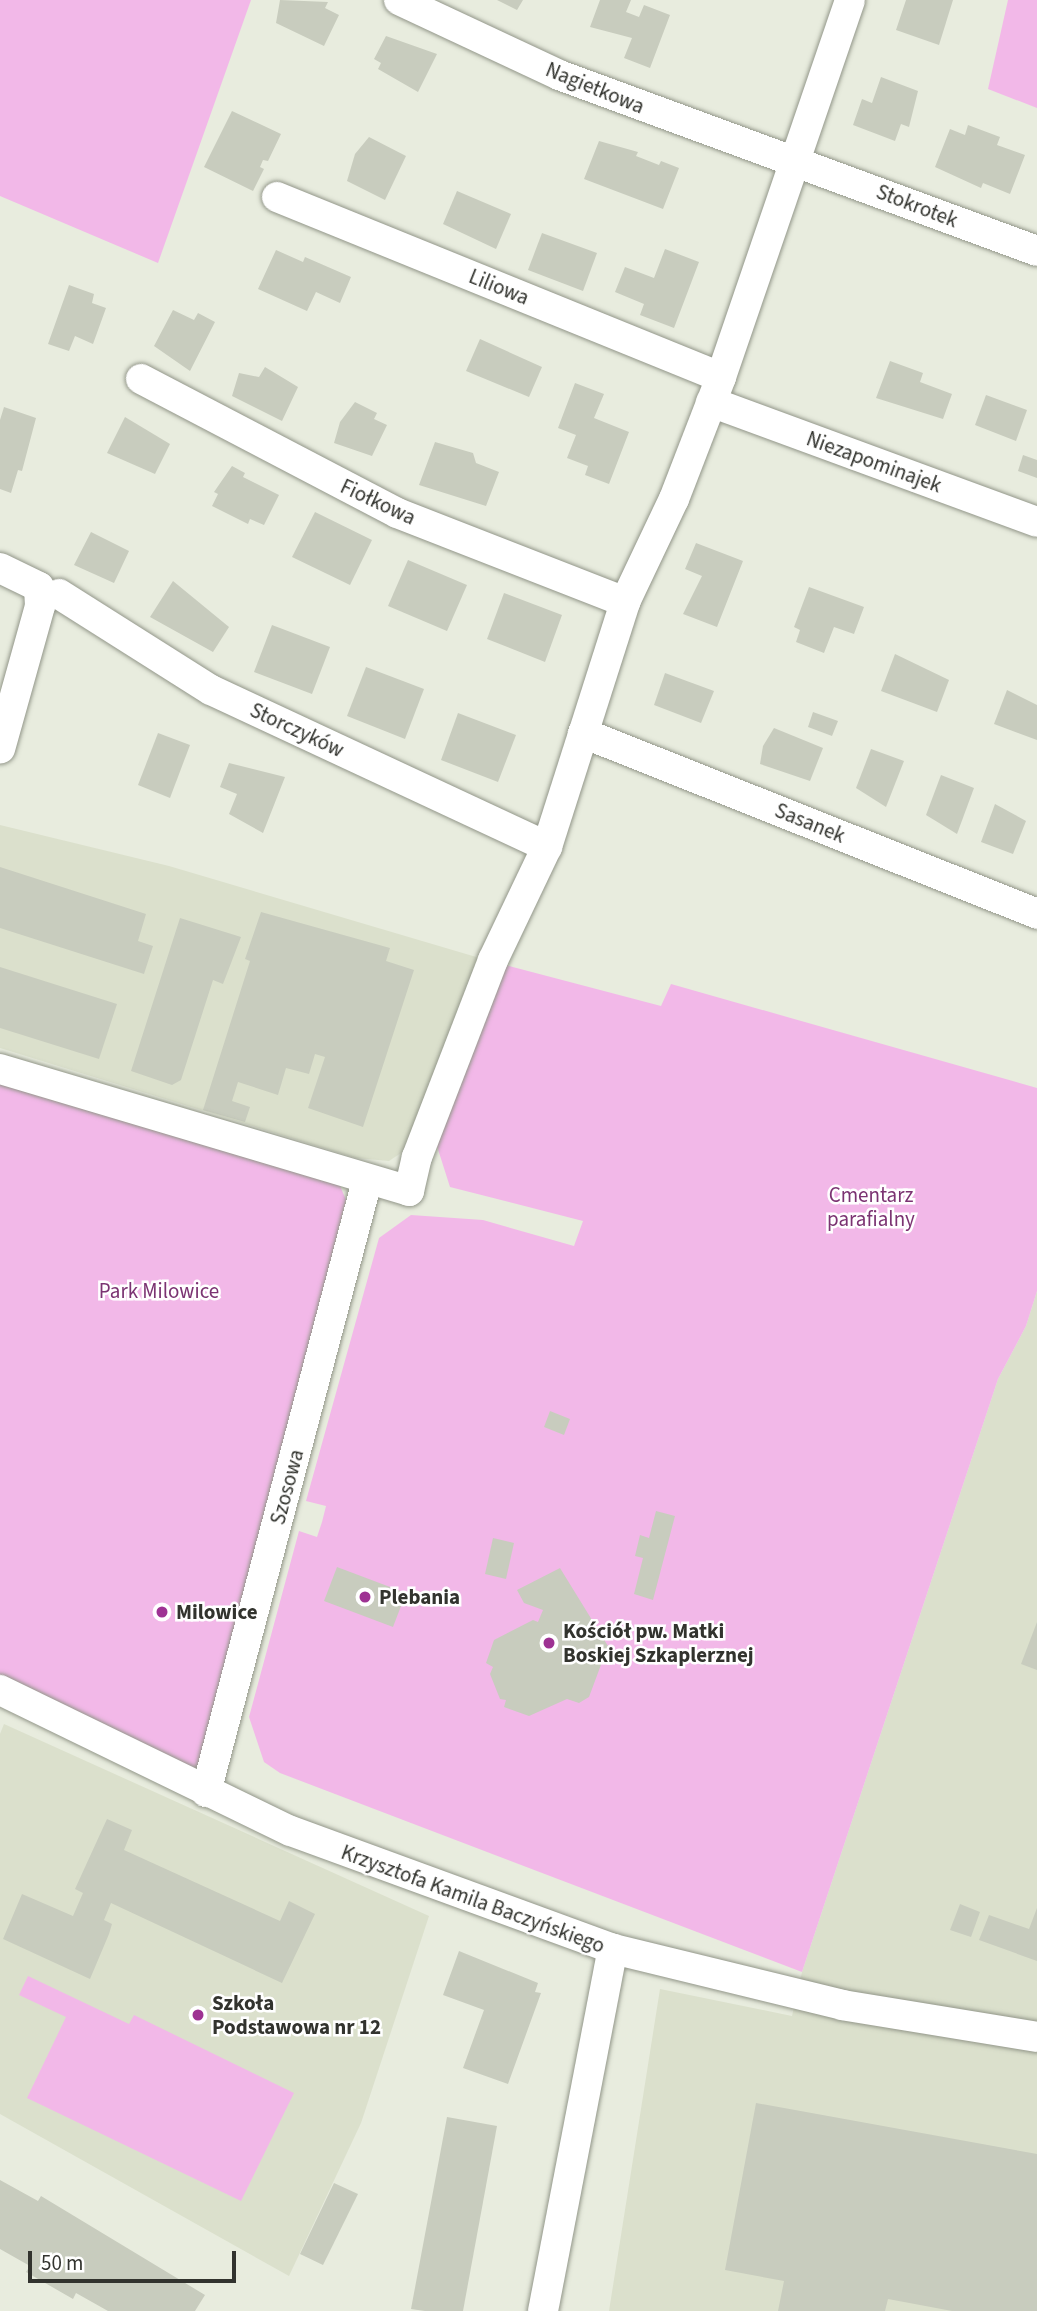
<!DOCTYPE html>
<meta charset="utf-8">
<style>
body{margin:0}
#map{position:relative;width:1037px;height:2311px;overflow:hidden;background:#e8ecde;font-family:"Source Sans 3",sans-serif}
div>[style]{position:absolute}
.built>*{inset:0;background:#dbe0cc}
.green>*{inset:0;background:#f2b8e8}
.building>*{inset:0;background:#c8ccbe}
.roads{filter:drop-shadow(0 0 2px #929689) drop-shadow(0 0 2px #929689)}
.minor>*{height:30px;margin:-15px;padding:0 15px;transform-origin:15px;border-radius:15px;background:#fff}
.dots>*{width:19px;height:19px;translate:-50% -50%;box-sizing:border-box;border:4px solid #fff;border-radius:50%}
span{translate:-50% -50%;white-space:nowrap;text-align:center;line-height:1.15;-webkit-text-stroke:5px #fff;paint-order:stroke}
.street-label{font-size:21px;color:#32332e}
.park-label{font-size:21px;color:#7b3372}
.poi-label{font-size:21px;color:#32332e;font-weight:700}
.left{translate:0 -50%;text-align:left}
.scale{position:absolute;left:28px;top:2251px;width:208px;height:32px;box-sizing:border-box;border:4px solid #32332e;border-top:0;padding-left:9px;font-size:21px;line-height:24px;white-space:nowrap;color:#32332e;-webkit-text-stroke:5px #fff;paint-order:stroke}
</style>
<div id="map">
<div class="built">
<i style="clip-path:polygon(0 825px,169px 866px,483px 959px,413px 1145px,389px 1161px,356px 1158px,0 1048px)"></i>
<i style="clip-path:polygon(1037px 1291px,1037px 2311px,609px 2311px,660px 1989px,792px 2016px,802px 1972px,998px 1379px,1026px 1326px)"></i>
<i style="clip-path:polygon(4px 1724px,429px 1916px,361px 2123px,289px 2276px,0 2114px,0 1734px)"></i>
</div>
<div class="green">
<i style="clip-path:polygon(0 0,251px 0,158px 263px,0 196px)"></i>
<i style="clip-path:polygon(1008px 0,1037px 0,1037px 108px,988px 89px)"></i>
<i style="clip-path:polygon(498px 963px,661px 1006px,671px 984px,1037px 1088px,1037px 1291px,1026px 1326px,998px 1379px,802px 1972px,280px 1773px,264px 1762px,249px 1717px,299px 1531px,317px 1537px,322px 1522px,326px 1506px,306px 1501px,379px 1238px,411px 1215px,483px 1220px,574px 1246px,583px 1221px,450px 1187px,435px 1140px)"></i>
<i style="clip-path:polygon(0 1077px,335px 1174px,346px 1200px,213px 1724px,202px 1766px,195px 1770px,0 1677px)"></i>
<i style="clip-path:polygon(28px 1976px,129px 2024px,134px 2015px,294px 2093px,241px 2201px,27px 2098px,66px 2017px,19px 1995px)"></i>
</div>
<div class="building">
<i style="clip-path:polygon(280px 0,328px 2px,325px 8px,339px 15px,324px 46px,276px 23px)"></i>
<i style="clip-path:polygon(497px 0,523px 0,517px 10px)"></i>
<i style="clip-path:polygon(600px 0,631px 0,626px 12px,639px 17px,644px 5px,670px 15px,650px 68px,624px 58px,632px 38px,590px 27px)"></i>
<i style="clip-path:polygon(906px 0,953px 0,939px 45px,896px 30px)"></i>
<i style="clip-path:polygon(386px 36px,437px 54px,418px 92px,378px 69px,381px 63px,374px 59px)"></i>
<i style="clip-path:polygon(881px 77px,918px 91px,909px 127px,901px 124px,895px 141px,853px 125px,862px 99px,872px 103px)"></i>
<i style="clip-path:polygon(232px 111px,281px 134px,268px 161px,263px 160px,260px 167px,264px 169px,253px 191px,204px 167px)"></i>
<i style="clip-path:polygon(968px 125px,1000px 137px,997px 145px,1025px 155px,1010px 194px,983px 183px,981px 188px,935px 167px,950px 129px,965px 135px)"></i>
<i style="clip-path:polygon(369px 137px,406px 156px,385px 200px,347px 181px,355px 154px)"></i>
<i style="clip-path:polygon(599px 141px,638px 152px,636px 156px,659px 165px,661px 161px,679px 168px,663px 209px,584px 179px)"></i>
<i style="clip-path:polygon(457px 191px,511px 214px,496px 249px,443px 224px)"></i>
<i style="clip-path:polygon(542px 233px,597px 253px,583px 291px,528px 270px)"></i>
<i style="clip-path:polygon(665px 249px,699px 262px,674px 328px,640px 315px,644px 304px,615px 292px,625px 267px,654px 278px)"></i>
<i style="clip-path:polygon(276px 250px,303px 262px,305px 257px,351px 277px,340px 303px,316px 292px,307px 311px,258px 289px)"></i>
<i style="clip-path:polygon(69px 285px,94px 294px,92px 303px,106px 308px,93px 344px,75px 336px,69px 351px,48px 344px)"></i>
<i style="clip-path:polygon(173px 310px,194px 320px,198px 313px,215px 322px,190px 371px,154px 346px)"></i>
<i style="clip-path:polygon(480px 339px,542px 367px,529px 397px,466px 371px)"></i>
<i style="clip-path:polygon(890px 361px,923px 373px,920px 382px,952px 394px,943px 419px,876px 398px)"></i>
<i style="clip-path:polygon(265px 367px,298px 387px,282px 421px,232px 396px,239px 373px,259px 377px)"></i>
<i style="clip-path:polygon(575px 383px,604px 394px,594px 418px,629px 432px,609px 484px,585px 475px,588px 466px,567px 458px,576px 435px,558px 428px)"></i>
<i style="clip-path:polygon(986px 395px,1027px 410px,1016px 441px,975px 425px)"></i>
<i style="clip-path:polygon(355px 402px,377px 413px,374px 419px,387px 425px,372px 456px,334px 443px,340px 422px)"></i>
<i style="clip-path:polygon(4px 407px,36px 418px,22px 471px,18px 470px,11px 493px,0 489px,0 420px)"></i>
<i style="clip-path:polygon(125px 417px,170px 444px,155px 474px,107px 453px)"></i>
<i style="clip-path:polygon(435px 442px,473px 453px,476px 463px,499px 472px,486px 506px,419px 485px)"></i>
<i style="clip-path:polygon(1023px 455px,1037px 460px,1037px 478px,1018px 471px)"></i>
<i style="clip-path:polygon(232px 466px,245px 473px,243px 477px,279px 495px,264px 525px,250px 519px,248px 524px,212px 506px,218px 494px,214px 492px)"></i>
<i style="clip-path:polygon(315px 512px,372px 540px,350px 585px,292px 557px)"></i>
<i style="clip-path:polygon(91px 532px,129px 551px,114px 583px,74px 565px)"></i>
<i style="clip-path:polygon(696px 543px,743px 561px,717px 627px,683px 614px,702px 576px,685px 569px)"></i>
<i style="clip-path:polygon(408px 560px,467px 585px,447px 631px,388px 606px)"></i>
<i style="clip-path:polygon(173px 581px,229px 627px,213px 652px,150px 617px)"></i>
<i style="clip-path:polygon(809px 587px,864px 607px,854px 634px,834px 627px,824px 653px,796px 642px,800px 630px,794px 627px)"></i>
<i style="clip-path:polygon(504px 593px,562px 615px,545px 662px,487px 639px)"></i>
<i style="clip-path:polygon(272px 625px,330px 647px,312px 694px,254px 672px)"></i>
<i style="clip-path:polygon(895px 654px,949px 680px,937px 712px,881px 691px)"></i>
<i style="clip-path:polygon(366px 667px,424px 689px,405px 739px,347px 716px)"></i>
<i style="clip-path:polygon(665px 673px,714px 691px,701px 723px,654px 705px)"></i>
<i style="clip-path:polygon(1007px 690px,1037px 705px,1037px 740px,994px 724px)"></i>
<i style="clip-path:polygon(813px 712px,838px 721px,832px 736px,808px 727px)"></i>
<i style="clip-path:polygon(458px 713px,516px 735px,498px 782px,441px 760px)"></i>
<i style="clip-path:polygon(774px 728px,823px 748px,810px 781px,760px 764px,763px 746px)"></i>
<i style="clip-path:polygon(158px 733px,190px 745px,170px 798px,138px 785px)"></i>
<i style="clip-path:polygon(871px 749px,904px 761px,886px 807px,856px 788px)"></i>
<i style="clip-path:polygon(229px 763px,285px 777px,263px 833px,229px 814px,237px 794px,220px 787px)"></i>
<i style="clip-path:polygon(941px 775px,974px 788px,957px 834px,926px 815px)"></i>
<i style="clip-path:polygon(995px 804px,1026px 821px,1013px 854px,981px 842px)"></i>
<i style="clip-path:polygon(0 867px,146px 914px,138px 941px,153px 946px,144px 974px,0 928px)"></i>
<i style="clip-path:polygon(261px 912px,390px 948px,386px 961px,414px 970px,363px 1127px,308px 1108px,325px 1057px,315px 1054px,309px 1074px,286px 1068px,278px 1095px,238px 1082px,232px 1101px,250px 1107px,245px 1122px,203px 1110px,250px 961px,245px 959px)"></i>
<i style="clip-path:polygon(180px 918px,241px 937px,223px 984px,213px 980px,181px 1080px,172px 1085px,131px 1071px)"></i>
<i style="clip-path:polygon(0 967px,117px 1004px,99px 1059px,0 1028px)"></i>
<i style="clip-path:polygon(550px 1411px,570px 1419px,564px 1435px,544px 1427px)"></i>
<i style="clip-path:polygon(656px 1511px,675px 1516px,653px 1600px,634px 1594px,643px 1558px,635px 1556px,640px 1535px,649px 1538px)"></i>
<i style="clip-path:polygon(493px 1538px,514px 1543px,506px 1579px,485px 1574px)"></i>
<i style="clip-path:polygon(337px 1567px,406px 1593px,393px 1627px,324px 1601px)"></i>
<i style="clip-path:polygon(560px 1568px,608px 1646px,589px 1697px,579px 1703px,567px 1699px,529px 1716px,504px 1707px,506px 1700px,500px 1699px,490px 1674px,493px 1667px,486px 1663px,494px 1640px,533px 1620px,538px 1622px,543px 1610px,524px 1603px,517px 1590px)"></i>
<i style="clip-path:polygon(1037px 1622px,1037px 1670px,1021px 1664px)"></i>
<i style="clip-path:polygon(107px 1819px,132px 1830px,124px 1850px,280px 1921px,289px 1901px,315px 1914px,282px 1983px,111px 1903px,104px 1920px,112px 1924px,109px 1934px,90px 1979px,3px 1939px,22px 1894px,73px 1916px,83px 1893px,75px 1889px)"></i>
<i style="clip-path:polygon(960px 1904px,980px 1912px,971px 1937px,950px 1930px)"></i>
<i style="clip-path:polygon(1037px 1908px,1037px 1961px,979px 1940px,989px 1915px,1029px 1929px)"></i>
<i style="clip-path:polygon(459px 1951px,538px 1983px,535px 1992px,541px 1993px,508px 2084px,463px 2068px,484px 2010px,443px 1995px)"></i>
<i style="clip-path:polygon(756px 2103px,1037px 2154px,1037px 2311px,952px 2311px,888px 2299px,885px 2311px,778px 2311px,784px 2281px,725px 2270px)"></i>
<i style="clip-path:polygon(447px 2117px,497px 2126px,463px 2311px,425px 2311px,411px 2309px)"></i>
<i style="clip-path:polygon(0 2180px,38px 2201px,41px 2196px,205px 2295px,195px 2311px,108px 2311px,76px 2293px,73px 2299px,26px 2272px,30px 2266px,0 2249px)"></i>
<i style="clip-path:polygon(334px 2183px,358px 2194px,323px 2265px,300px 2254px)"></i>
</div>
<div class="roads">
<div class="minor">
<i style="left:399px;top:0;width:177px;rotate:25.1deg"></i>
<i style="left:559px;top:75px;width:509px;rotate:20.21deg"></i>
<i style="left:277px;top:197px;width:479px;rotate:22.1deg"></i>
<i style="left:141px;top:379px;width:289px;rotate:27.6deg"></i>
<i style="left:397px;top:513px;width:245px;rotate:21.3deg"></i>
<i style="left:711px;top:402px;width:347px;rotate:20.2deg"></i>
<i style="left:0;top:568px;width:43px;rotate:26deg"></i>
<i style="left:39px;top:587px;width:19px;rotate:87deg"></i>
<i style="left:40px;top:606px;width:148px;rotate:105.6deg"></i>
<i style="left:59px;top:594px;width:180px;rotate:32.3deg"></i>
<i style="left:211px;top:690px;width:371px;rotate:25deg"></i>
<i style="left:583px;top:733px;width:489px;rotate:21.7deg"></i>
<i style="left:0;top:1069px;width:427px;rotate:16.6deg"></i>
<i style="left:409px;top:1191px;width:35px;rotate:-77deg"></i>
<i style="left:417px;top:1157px;width:211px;rotate:-68.9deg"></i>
<i style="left:493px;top:960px;width:125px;rotate:-64.5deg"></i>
<i style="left:547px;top:847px;width:257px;rotate:-72.3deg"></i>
<i style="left:625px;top:602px;width:114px;rotate:-64.6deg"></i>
<i style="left:674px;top:499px;width:131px;rotate:-68.9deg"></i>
<i style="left:721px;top:377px;width:398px;rotate:-71.1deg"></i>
<i style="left:0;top:1690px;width:323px;rotate:25.9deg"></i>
<i style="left:291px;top:1831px;width:343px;rotate:20.1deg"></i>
<i style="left:613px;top:1949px;width:236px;rotate:13.7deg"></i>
<i style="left:842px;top:2005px;width:198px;rotate:9.3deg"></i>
<i style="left:206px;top:1792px;width:632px;rotate:-75.24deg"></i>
<i style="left:543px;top:2311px;width:369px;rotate:-79.1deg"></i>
</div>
</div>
<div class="dots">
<i style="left:365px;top:1597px;background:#9e3293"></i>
<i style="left:162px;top:1612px;background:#9e3293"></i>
<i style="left:549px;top:1643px;background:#9e3293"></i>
<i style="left:198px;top:2015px;background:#9e3293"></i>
</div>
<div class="street-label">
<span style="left:595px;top:88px;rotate:22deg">Nagietkowa</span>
<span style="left:917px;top:206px;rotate:21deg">Stokrotek</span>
<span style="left:499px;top:287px;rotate:22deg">Liliowa</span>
<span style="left:874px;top:462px;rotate:20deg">Niezapominajek</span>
<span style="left:378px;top:502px;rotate:25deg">Fiołkowa</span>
<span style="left:297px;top:730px;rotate:25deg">Storczyków</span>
<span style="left:810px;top:823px;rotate:22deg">Sasanek</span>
<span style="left:287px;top:1487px;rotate:-75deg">Szosowa</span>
<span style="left:473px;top:1899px;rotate:20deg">Krzysztofa Kamila Baczyńskiego</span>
</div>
<div class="park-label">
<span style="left:871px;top:1207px">Cmentarz<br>parafialny</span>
<span style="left:159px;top:1291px">Park Milowice</span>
</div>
<div class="poi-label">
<span class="left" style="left:379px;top:1597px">Plebania</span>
<span class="left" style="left:176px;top:1612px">Milowice</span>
<span class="left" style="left:563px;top:1643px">Kościół pw. Matki<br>Boskiej Szkaplerznej</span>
<span class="left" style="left:212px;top:2015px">Szkoła<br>Podstawowa nr 12</span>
</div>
<div class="scale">50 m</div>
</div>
